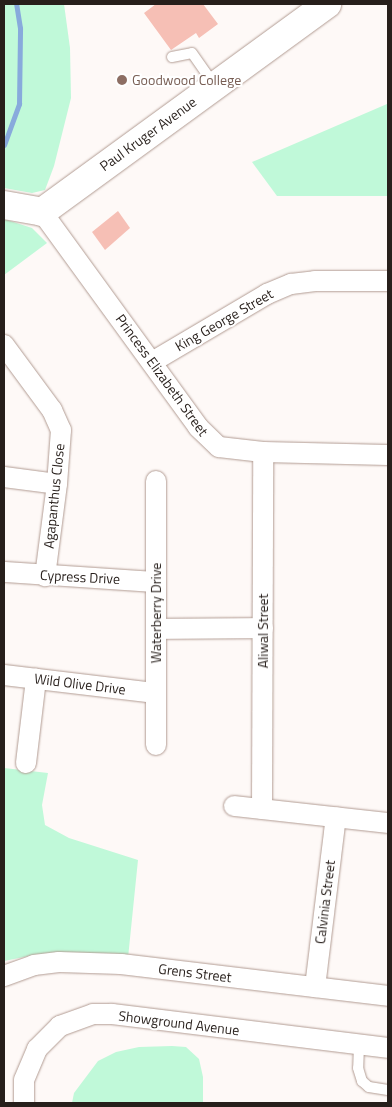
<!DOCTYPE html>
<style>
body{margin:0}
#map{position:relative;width:392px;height:1107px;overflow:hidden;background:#fef9f7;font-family:"Titillium Web",sans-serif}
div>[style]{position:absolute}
.green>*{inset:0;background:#c0f9d9}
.stream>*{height:5px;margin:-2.5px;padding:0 2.5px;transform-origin:2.5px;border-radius:2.5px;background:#88aadc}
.building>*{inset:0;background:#f6bfb5}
.roads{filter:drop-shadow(0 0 1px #b29c93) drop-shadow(0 0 1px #b29c93)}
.lane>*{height:10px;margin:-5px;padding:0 5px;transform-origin:5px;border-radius:5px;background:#fff}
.street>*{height:20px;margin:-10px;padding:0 10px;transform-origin:10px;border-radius:10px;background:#fff}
.secondary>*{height:28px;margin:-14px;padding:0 14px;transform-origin:14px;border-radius:14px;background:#fff}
.dots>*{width:14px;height:14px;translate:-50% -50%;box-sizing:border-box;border:2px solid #fff;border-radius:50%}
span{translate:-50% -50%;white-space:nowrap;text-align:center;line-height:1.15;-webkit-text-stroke:4px #fff;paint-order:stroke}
.education-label{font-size:14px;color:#785e54}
.left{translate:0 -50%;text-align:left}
.street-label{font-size:14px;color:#271f1b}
.frame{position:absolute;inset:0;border:5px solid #271f1b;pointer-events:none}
</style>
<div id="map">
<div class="green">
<i style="clip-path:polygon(4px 4px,64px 4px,70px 48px,71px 98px,54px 166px,45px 190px,32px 193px,4px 188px)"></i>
<i style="clip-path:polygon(387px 104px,388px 196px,277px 196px,252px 162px)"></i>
<i style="clip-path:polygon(4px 219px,32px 228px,47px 243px,4px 275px)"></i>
<i style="clip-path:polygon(4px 768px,48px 773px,42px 805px,45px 825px,69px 838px,138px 860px,128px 958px,39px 954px,4px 961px)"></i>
<i style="clip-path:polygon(172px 1046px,186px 1047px,199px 1059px,203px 1077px,203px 1103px,72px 1103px,74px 1093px,98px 1061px,116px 1052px,139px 1047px)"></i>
</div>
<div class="stream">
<i style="left:4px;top:145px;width:44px;rotate:-69.9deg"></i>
<i style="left:19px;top:104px;width:76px;rotate:-89.2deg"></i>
<i style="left:20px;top:28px;width:24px;rotate:-99deg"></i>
</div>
<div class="building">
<i style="clip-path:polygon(156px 4px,203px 4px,218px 24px,199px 38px,196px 33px,171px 50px,144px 13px)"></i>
<i style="clip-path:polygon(118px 211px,130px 228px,105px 250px,92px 232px)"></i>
</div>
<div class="roads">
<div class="lane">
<i style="left:172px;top:57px;width:20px;rotate:-11deg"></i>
<i style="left:192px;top:53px;width:38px;rotate:55deg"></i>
<i style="left:359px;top:1045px;width:23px;rotate:92deg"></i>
<i style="left:358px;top:1068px;width:14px;rotate:73deg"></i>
<i style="left:362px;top:1081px;width:9px;rotate:41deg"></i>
<i style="left:369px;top:1087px;width:19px;rotate:9deg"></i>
</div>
<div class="street">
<i style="left:42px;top:212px;width:266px;rotate:54deg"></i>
<i style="left:198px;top:427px;width:29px;rotate:44deg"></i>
<i style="left:219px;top:447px;width:44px;rotate:6.5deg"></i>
<i style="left:263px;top:452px;width:125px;rotate:1.4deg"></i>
<i style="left:4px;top:345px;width:81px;rotate:53.6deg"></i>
<i style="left:52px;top:410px;width:22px;rotate:66deg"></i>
<i style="left:61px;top:430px;width:54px;rotate:94.2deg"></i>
<i style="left:57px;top:484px;width:93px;rotate:97.4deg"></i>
<i style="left:152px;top:362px;width:134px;rotate:-30.6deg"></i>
<i style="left:267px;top:294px;width:26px;rotate:-23deg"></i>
<i style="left:291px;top:284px;width:24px;rotate:-7deg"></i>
<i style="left:315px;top:281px;width:73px"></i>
<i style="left:4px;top:477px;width:53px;rotate:7.5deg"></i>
<i style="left:156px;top:481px;width:264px;rotate:90deg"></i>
<i style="left:4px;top:572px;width:152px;rotate:3.8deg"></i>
<i style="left:156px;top:629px;width:107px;rotate:-0.5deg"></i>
<i style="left:4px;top:675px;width:153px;rotate:6.8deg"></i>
<i style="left:26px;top:763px;width:85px;rotate:-83.2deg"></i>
<i style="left:234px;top:806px;width:155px;rotate:6.3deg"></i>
<i style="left:262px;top:809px;width:357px;rotate:-89.8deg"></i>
<i style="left:4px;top:976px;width:32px;rotate:-20deg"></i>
<i style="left:34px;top:965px;width:25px;rotate:-7deg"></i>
<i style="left:59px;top:962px;width:62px;rotate:1.8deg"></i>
<i style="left:121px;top:964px;width:269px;rotate:6.8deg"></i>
<i style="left:315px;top:987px;width:171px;rotate:-83deg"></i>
<i style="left:24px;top:1103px;width:23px;rotate:-90deg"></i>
<i style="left:24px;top:1080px;width:34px;rotate:-67deg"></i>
<i style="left:37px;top:1049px;width:33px;rotate:-45deg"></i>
<i style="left:60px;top:1026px;width:35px;rotate:-20deg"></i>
<i style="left:93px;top:1014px;width:19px"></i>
<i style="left:112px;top:1014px;width:278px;rotate:7deg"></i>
</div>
<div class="secondary">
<i style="left:4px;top:205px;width:39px;rotate:10deg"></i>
<i style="left:42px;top:212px;width:353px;rotate:-36.1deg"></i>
</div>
</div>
<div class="dots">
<i style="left:122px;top:80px;background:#8d6e63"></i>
</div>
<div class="education-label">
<span class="left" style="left:132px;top:80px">Goodwood College</span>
</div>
<div class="street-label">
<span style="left:148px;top:134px;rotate:-36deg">Paul Kruger Avenue</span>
<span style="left:224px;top:320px;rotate:-30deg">King George Street</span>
<span style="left:162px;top:375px;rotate:54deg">Princess Elizabeth Street</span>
<span style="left:54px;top:496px;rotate:-84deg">Agapanthus Close</span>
<span style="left:80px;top:577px;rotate:3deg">Cypress Drive</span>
<span style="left:156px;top:613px;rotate:-90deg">Waterberry Drive</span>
<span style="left:263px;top:631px;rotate:-90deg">Aliwal Street</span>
<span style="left:80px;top:684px;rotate:7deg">Wild Olive Drive</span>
<span style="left:325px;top:902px;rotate:-83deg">Calvinia Street</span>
<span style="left:195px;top:973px;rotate:7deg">Grens Street</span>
<span style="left:179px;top:1023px;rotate:7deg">Showground Avenue</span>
</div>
<div class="frame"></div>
</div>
